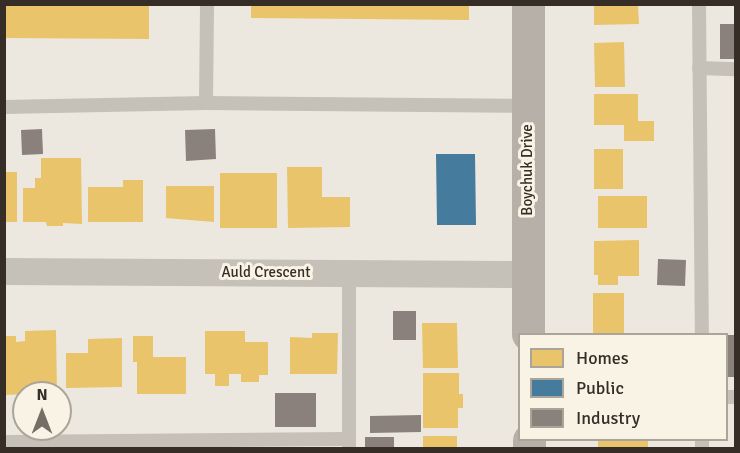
<!DOCTYPE html>
<style>
body{margin:0}
#map{position:relative;width:740px;height:453px;overflow:hidden;background:#ece8df;font-family:Signika,sans-serif}
div>[style]{position:absolute}
.homes>*{inset:0;background:#e9c46a}
.public>*{inset:0;background:#457b9d}
.industry>*{inset:0;background:#8a817c}
.lane>*{height:14px;margin:-7px;padding:0 7px;transform-origin:7px;border-radius:7px;background:#c5c0b8}
.street>*{height:27px;margin:-13.5px;padding:0 13.5px;transform-origin:13.5px;border-radius:13.5px;background:#c5c0b8}
.secondary>*{height:33px;margin:-16.5px;padding:0 16.5px;transform-origin:16.5px;border-radius:16.5px;background:#b6b0a9}
span{translate:-50% -50%;white-space:nowrap;text-align:center;line-height:1.15;-webkit-text-stroke:6px #f9f3e5;paint-order:stroke}
.street-label{font-size:15px;color:#352d26}
.frame{position:absolute;inset:0;border:6px solid #352d26;pointer-events:none}
.legend{position:absolute;left:518px;top:333px;width:210px;height:108px;box-sizing:border-box;background:#f9f3e5;border:2px solid #aba499;margin:0;padding:8px 10px;list-style:none;font-size:18px;color:#352d26}
.legend li{display:flex;align-items:center;gap:12px;height:30px}
.legend b{width:30px;border:2px solid #aba499}
.north{position:absolute;left:12px;top:381px;width:60px;height:60px;box-sizing:border-box;background:#f9f3e5;border:2px solid #aba499;border-radius:50%;rotate:0deg;font-size:16px;font-weight:700;line-height:24px;text-align:center;color:#352d26}
.north::after{content:'';display:block;margin:auto;width:21px;height:27px;background:#756e67;clip-path:polygon(50% 0,100% 100%,50% 72%,0 100%)}
</style>
<div id="map">
<div class="homes">
<i style="clip-path:polygon(4px 4px,149px 4px,149px 39px,4px 38px)"></i>
<i style="clip-path:polygon(251px 4px,469px 4px,469px 20px,251px 18px)"></i>
<i style="clip-path:polygon(594px 5px,638px 5px,639px 24px,594px 25px)"></i>
<i style="clip-path:polygon(624px 42px,625px 87px,595px 87px,594px 43px)"></i>
<i style="clip-path:polygon(594px 94px,638px 94px,638px 121px,654px 121px,654px 141px,624px 141px,624px 125px,594px 125px)"></i>
<i style="clip-path:polygon(594px 149px,623px 149px,623px 189px,594px 189px)"></i>
<i style="clip-path:polygon(41px 158px,81px 158px,82px 224px,63px 223px,63px 226px,47px 226px,46px 222px,23px 222px,23px 188px,35px 188px,35px 178px,41px 178px)"></i>
<i style="clip-path:polygon(287px 167px,322px 167px,322px 197px,350px 197px,350px 227px,288px 228px)"></i>
<i style="clip-path:polygon(4px 172px,17px 172px,17px 222px,4px 222px)"></i>
<i style="clip-path:polygon(220px 173px,277px 173px,277px 228px,220px 228px)"></i>
<i style="clip-path:polygon(123px 180px,143px 180px,143px 222px,88px 222px,88px 187px,123px 187px)"></i>
<i style="clip-path:polygon(166px 186px,214px 186px,214px 222px,166px 218px)"></i>
<i style="clip-path:polygon(598px 196px,647px 196px,647px 228px,598px 228px)"></i>
<i style="clip-path:polygon(639px 240px,639px 276px,618px 276px,618px 285px,598px 285px,598px 275px,594px 275px,594px 241px)"></i>
<i style="clip-path:polygon(593px 293px,624px 293px,624px 333px,593px 333px)"></i>
<i style="clip-path:polygon(422px 323px,457px 323px,458px 368px,423px 368px)"></i>
<i style="clip-path:polygon(56px 330px,57px 393px,4px 395px,4px 336px,16px 336px,16px 342px,25px 341px,25px 331px)"></i>
<i style="clip-path:polygon(205px 331px,245px 331px,245px 342px,268px 342px,268px 375px,259px 375px,259px 382px,241px 382px,241px 374px,229px 374px,229px 386px,215px 386px,215px 374px,205px 374px)"></i>
<i style="clip-path:polygon(312px 333px,338px 333px,337px 374px,290px 374px,290px 337px,312px 338px)"></i>
<i style="clip-path:polygon(133px 336px,153px 336px,153px 357px,186px 357px,186px 394px,137px 394px,137px 362px,133px 362px)"></i>
<i style="clip-path:polygon(122px 338px,122px 387px,66px 388px,66px 353px,88px 353px,88px 339px)"></i>
<i style="clip-path:polygon(423px 373px,459px 373px,459px 394px,463px 394px,463px 408px,458px 408px,458px 428px,423px 428px)"></i>
<i style="clip-path:polygon(423px 436px,457px 436px,457px 448px,423px 448px)"></i>
<i style="clip-path:polygon(598px 440px,648px 440px,648px 448px,598px 448px)"></i>
</div>
<div class="public">
<i style="clip-path:polygon(436px 154px,475px 154px,476px 225px,437px 225px)"></i>
</div>
<div class="industry">
<i style="clip-path:polygon(720px 24px,736px 24px,736px 59px,720px 59px)"></i>
<i style="clip-path:polygon(42px 129px,43px 154px,22px 155px,21px 130px)"></i>
<i style="clip-path:polygon(215px 129px,216px 159px,186px 161px,185px 130px)"></i>
<i style="clip-path:polygon(658px 259px,686px 260px,685px 286px,657px 285px)"></i>
<i style="clip-path:polygon(393px 311px,416px 311px,416px 340px,393px 340px)"></i>
<i style="clip-path:polygon(726px 335px,736px 335px,736px 377px,726px 377px)"></i>
<i style="clip-path:polygon(275px 393px,316px 393px,316px 427px,275px 427px)"></i>
<i style="clip-path:polygon(421px 415px,421px 432px,370px 433px,370px 416px)"></i>
<i style="clip-path:polygon(365px 437px,394px 437px,394px 448px,365px 448px)"></i>
</div>
<div class="lane">
<i style="left:699px;top:4px;width:330px;rotate:89.5deg"></i>
<i style="left:699px;top:68px;width:37px;rotate:2deg"></i>
<i style="left:206px;top:103px;width:99px;rotate:-89.4deg"></i>
<i style="left:4px;top:107px;width:202px;rotate:-1.1deg"></i>
<i style="left:206px;top:103px;width:322px;rotate:0.5deg"></i>
<i style="left:726px;top:397px;width:10px"></i>
<i style="left:4px;top:442px;width:344px;rotate:-0.5deg"></i>
<i style="left:349px;top:448px;width:175px;rotate:-90deg"></i>
<i style="left:702px;top:448px;width:8px;rotate:-90deg"></i>
</div>
<div class="street">
<i style="left:4px;top:271px;width:524px;rotate:0.33deg"></i>
</div>
<div class="secondary">
<i style="left:528px;top:4px;width:330px;rotate:90deg"></i>
<i style="left:529px;top:440px;width:8px;rotate:90deg"></i>
</div>
<div class="street-label">
<span style="left:528px;top:170px;rotate:-90deg">Boychuk Drive</span>
<span style="left:266px;top:273px">Auld Crescent</span>
</div>
<div class="frame"></div>
<ul class="legend">
<li><b style="height:16px;background:#e9c46a"></b>Homes</li>
<li><b style="height:16px;background:#457b9d"></b>Public</li>
<li><b style="height:16px;background:#8a817c"></b>Industry</li>
</ul>
<div class="north">N</div>
</div>
